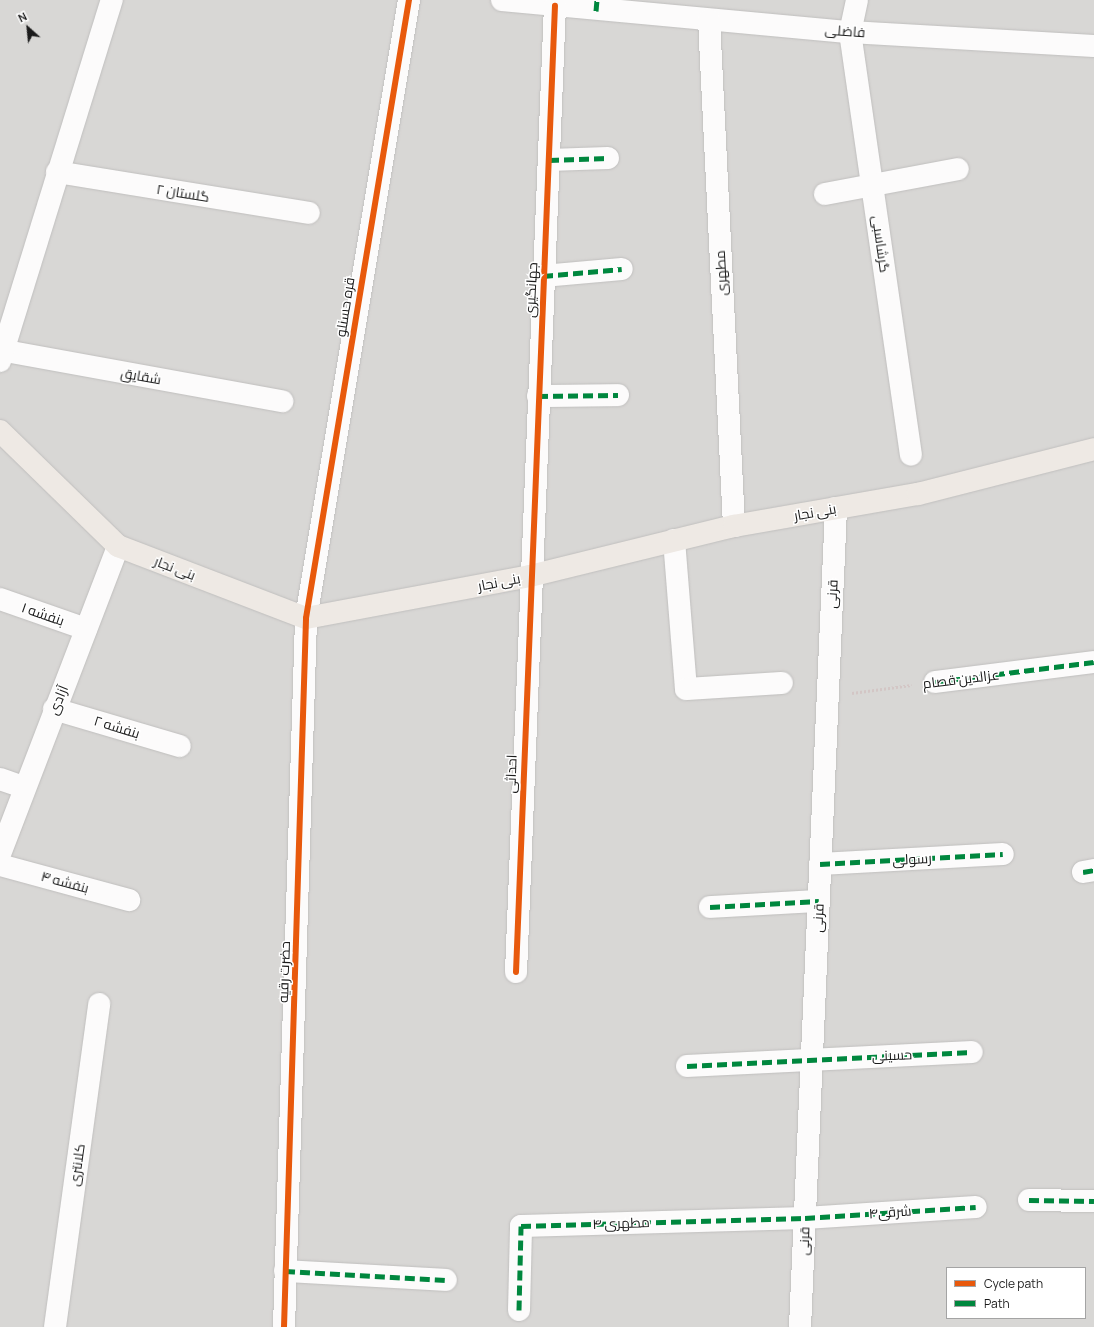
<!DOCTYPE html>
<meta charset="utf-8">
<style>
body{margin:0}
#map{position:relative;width:1094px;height:1327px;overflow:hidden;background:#e9e7e4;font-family:Manrope,Cairo,sans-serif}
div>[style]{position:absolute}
.residential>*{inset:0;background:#d8d7d5}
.path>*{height:2.5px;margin-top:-1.25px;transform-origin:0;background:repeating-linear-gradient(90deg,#d3c6c5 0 2px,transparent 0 4px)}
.roads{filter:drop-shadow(0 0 1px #c0bfbe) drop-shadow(0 0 1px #c0bfbe)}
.minor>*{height:22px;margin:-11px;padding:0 11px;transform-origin:11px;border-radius:11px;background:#fcfbfb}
.major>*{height:22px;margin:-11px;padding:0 11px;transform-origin:11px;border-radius:11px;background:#eee9e4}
.quiet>*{height:5px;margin-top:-2.5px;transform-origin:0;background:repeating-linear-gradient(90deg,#00873e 0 10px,transparent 0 15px)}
.cycleway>*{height:6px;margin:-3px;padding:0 3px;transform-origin:3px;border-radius:3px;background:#e8590c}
span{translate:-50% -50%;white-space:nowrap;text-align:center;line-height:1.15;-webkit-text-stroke:3px #fff;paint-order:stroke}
.street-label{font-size:14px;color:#1b1b1b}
.legend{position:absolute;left:946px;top:1267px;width:140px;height:52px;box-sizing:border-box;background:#fff;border:1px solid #a4a4a4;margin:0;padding:5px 7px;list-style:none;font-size:12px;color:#1b1b1b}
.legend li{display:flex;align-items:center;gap:8px;height:20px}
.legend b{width:20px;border:1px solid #a4a4a4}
.north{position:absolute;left:8px;top:8px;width:40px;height:40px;-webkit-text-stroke:3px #fff;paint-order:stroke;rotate:333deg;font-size:11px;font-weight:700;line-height:16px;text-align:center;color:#1b1b1b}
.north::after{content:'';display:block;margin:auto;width:14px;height:18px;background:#1b1b1b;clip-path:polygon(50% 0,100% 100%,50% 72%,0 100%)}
</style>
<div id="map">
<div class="residential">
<i style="clip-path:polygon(evenodd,0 0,1094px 0,1094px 1327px,0 1327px,0 0,947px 1268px,1085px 1268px,1085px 1318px,947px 1318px,947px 1268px)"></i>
</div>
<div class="path">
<i style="left:852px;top:693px;width:60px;rotate:-7.7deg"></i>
</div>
<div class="roads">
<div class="minor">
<i style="left:502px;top:0;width:349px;rotate:5.3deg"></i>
<i style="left:850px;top:32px;width:244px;rotate:3.3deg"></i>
<i style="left:857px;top:0;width:33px;rotate:102deg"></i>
<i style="left:850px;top:32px;width:427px;rotate:81.8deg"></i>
<i style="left:709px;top:20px;width:507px;rotate:87.17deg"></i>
<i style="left:549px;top:160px;width:59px;rotate:-1.9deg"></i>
<i style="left:57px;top:172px;width:255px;rotate:9.2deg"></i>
<i style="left:825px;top:194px;width:135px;rotate:-10.6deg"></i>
<i style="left:543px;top:276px;width:79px;rotate:-5.1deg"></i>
<i style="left:0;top:350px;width:287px;rotate:10.3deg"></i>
<i style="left:0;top:361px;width:378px;rotate:-72.8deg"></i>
<i style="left:538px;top:396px;width:80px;rotate:-0.7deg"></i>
<i style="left:674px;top:540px;width:149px;rotate:85.4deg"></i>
<i style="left:686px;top:689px;width:96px;rotate:-3.6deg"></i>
<i style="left:0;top:599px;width:91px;rotate:19.2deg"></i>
<i style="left:935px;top:682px;width:160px;rotate:-7.2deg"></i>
<i style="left:54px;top:709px;width:131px;rotate:16.4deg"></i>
<i style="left:0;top:779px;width:24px;rotate:19deg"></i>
<i style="left:0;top:854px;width:330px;rotate:-69deg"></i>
<i style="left:820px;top:864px;width:183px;rotate:-3.1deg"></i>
<i style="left:0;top:865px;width:134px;rotate:15.2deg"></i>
<i style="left:1083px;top:872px;width:11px;rotate:-10deg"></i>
<i style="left:710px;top:907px;width:109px;rotate:-3.2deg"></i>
<i style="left:516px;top:972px;width:967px;rotate:-87.69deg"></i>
<i style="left:687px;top:1066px;width:285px;rotate:-2.8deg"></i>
<i style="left:1029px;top:1200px;width:65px;rotate:0.9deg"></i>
<i style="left:285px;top:1271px;width:161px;rotate:3.2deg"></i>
<i style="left:519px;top:1310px;width:84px;rotate:-88.6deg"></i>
<i style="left:521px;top:1226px;width:284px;rotate:-1.6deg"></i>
<i style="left:805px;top:1218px;width:171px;rotate:-3.7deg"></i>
<i style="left:55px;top:1327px;width:326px;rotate:-82.2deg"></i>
<i style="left:284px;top:1327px;width:709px;rotate:-88.22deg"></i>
<i style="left:306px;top:618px;width:627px;rotate:-80.54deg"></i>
<i style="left:800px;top:1327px;width:820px;rotate:-87.48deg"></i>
</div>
<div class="major">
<i style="left:0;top:431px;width:165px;rotate:44.3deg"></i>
<i style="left:118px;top:546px;width:201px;rotate:21deg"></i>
<i style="left:306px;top:618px;width:228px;rotate:-10.6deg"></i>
<i style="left:530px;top:576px;width:210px;rotate:-13.8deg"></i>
<i style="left:734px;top:526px;width:187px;rotate:-9.9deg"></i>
<i style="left:918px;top:494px;width:182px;rotate:-14.3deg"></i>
</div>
</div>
<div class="quiet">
<i style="left:596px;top:11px;width:11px;rotate:-85deg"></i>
<i style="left:549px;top:160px;width:59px;rotate:-1.9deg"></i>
<i style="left:543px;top:276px;width:79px;rotate:-5.1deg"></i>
<i style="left:538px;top:396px;width:80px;rotate:-0.7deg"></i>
<i style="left:935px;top:682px;width:160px;rotate:-7.2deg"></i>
<i style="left:820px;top:864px;width:183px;rotate:-3.1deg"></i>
<i style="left:1083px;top:872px;width:11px;rotate:-10deg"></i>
<i style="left:710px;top:907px;width:109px;rotate:-3.2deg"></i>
<i style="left:687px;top:1066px;width:285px;rotate:-2.8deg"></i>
<i style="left:1029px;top:1200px;width:65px;rotate:0.9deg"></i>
<i style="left:285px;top:1271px;width:161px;rotate:3.2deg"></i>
<i style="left:519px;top:1310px;width:84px;rotate:-88.6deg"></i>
<i style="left:521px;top:1226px;width:284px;rotate:-1.6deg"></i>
<i style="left:805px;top:1218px;width:171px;rotate:-3.7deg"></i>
</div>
<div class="cycleway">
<i style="left:516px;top:972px;width:967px;rotate:-87.69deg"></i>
<i style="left:284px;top:1327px;width:709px;rotate:-88.22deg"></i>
<i style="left:306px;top:618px;width:627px;rotate:-80.54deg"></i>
</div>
<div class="street-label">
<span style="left:845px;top:31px;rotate:4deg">فاضلی</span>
<span style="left:183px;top:193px;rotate:9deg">گلستان ۲</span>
<span style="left:881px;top:244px;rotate:82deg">گرشاسبی</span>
<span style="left:721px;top:273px;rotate:-93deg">مطهری</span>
<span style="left:531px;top:290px;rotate:-87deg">جهانگیری</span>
<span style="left:345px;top:307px;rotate:-81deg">قره حسنلو</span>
<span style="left:141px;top:376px;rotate:10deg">شقایق</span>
<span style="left:815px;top:512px;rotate:-10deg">بنی نجار</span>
<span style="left:175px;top:568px;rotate:21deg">بنی نجار</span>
<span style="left:499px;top:582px;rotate:-11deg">بنی نجار</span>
<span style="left:832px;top:594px;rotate:-87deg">قرنی</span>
<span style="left:43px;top:614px;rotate:19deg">بنفشه ۱</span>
<span style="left:961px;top:679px;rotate:-7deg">عزالدین قصام</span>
<span style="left:58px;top:700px;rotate:-68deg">آزادی</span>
<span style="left:117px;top:727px;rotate:17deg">بنفشه ۲</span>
<span style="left:511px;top:774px;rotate:-88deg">احداثی</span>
<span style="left:912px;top:859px;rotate:-3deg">رسولی</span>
<span style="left:65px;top:882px;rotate:15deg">بنفشه ۴</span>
<span style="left:818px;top:918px;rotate:-87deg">قرنی</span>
<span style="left:284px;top:972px;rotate:-88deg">حضرت رقیه</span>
<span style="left:892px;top:1055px;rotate:-2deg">حسینی</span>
<span style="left:77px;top:1165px;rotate:-82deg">کلانتری</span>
<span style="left:890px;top:1212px;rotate:-4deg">۴شرقی</span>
<span style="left:621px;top:1223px;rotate:-2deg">مطهری ۴</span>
<span style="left:804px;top:1241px;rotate:-88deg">قرنی</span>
</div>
<ul class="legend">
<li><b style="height:5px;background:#e8590c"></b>Cycle path</li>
<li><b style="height:5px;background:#00873e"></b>Path</li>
</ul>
<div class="north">N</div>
</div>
